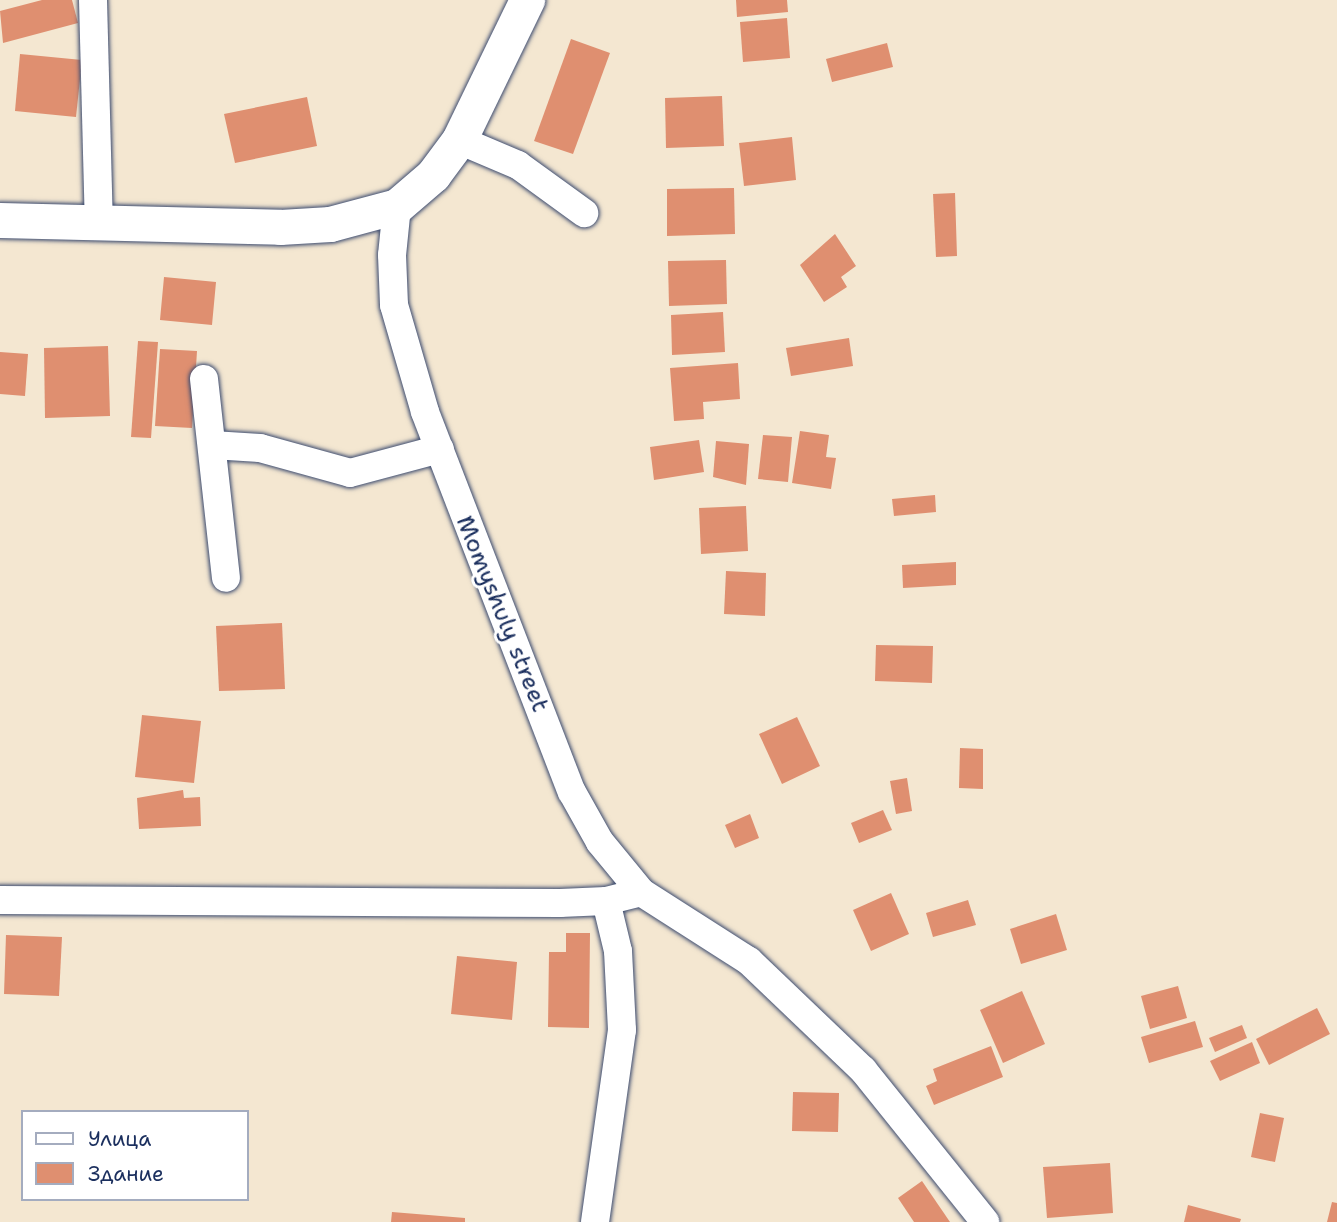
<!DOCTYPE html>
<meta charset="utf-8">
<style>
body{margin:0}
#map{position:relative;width:1337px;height:1222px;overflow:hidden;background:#f4e7d1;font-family:"Shantell Sans",sans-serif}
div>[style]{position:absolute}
.building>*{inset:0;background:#df8f70}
.roads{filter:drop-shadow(0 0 2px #3c4b6f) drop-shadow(0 0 2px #3c4b6f)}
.minor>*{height:28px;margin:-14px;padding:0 14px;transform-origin:14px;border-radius:14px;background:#fff}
.major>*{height:35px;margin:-17.5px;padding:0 17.5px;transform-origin:17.5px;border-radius:17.5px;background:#fff}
span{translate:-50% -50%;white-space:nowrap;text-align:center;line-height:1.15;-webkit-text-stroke:6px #fff;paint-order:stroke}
.street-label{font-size:24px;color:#1b2f5e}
.legend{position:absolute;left:21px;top:1110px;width:228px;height:91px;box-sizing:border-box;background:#fff;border:2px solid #a4acbf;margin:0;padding:9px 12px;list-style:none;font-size:21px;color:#1b2f5e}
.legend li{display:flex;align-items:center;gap:14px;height:35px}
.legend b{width:35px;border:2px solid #a4acbf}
</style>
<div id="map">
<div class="building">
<i style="clip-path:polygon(42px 0,72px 0,78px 23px,3px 43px,0 11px)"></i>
<i style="clip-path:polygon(736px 0,787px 0,788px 12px,737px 17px)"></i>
<i style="clip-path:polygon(787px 18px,790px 58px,743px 62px,740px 22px)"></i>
<i style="clip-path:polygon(571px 39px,610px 53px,573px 154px,534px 141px)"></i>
<i style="clip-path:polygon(887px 43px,893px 67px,832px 82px,826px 59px)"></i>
<i style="clip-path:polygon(20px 54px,82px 60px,76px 117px,15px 111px)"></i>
<i style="clip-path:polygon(722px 96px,724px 146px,666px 148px,665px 98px)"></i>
<i style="clip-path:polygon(307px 97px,317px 146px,235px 163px,224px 114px)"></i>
<i style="clip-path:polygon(792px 137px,796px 180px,744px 186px,739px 143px)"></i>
<i style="clip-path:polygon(734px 188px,735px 234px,667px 236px,667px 189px)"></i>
<i style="clip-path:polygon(955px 193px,957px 256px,936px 257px,933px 194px)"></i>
<i style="clip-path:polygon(835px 234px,856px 266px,841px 277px,847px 287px,824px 302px,800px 265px)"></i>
<i style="clip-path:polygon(726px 260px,727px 304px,669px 306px,668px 261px)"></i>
<i style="clip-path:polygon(164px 277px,216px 282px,212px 325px,160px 320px)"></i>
<i style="clip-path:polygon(723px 312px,725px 352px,672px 355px,671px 315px)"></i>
<i style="clip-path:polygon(849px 338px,853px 366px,791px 376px,786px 348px)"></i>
<i style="clip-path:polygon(138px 341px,158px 342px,151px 438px,131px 437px)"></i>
<i style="clip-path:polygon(108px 346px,110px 416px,45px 418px,44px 348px)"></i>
<i style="clip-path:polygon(160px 349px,197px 351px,192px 428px,155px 426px)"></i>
<i style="clip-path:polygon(0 352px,28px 354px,25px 396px,0 394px)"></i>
<i style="clip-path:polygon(738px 363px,740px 399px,703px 402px,704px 419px,674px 421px,670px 368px)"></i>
<i style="clip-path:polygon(800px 431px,829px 435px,826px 457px,836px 458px,831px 489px,792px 483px)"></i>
<i style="clip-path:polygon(763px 435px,792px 437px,788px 482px,758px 479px)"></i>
<i style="clip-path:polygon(699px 440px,704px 472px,654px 480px,650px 447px)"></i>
<i style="clip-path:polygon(716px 441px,749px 444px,746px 485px,713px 477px)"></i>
<i style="clip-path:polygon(935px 495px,936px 512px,894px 516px,892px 499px)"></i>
<i style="clip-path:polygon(746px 506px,748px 551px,701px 554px,699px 508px)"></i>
<i style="clip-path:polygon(956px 562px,956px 585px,903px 588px,902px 565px)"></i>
<i style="clip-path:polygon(726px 571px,766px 573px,765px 616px,724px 614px)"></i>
<i style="clip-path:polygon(282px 623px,285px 689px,219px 691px,216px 626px)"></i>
<i style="clip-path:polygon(876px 645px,933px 646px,932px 683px,875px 681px)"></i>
<i style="clip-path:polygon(142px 715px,201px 721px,194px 783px,135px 777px)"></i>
<i style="clip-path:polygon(797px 717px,820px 766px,782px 784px,759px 734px)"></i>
<i style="clip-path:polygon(960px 748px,983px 749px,983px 789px,959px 788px)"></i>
<i style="clip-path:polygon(907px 778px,912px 811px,896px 814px,890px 781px)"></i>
<i style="clip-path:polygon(183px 790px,184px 798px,200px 797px,201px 826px,139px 829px,137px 798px)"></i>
<i style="clip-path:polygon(883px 810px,892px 830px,859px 843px,851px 823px)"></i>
<i style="clip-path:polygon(750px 814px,759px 838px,735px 848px,725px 825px)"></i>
<i style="clip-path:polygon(891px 893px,909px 934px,871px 951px,853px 910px)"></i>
<i style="clip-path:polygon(968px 900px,976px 925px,933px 937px,926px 913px)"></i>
<i style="clip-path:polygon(1056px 914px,1067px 950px,1021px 964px,1010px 929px)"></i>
<i style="clip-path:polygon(566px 933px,590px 933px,589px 1028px,548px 1027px,549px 952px,566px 952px)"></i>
<i style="clip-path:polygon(6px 935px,62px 937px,59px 996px,4px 994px)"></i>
<i style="clip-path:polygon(457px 956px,517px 962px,512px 1020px,451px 1014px)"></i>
<i style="clip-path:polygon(1178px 986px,1187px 1018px,1150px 1029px,1141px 996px)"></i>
<i style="clip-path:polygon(1022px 991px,1045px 1044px,1003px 1063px,980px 1010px)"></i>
<i style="clip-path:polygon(1317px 1008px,1330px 1034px,1269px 1065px,1256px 1039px)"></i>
<i style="clip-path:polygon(1195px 1021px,1203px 1047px,1149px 1063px,1141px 1037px)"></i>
<i style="clip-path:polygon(1242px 1025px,1247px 1038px,1215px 1052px,1209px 1038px)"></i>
<i style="clip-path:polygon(1252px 1042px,1260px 1063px,1220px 1081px,1210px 1061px)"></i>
<i style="clip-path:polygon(991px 1046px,1003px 1077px,934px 1105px,926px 1086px,937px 1081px,933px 1069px)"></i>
<i style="clip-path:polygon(793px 1092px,839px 1093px,838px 1132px,792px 1131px)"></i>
<i style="clip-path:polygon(1260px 1113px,1284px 1118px,1275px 1162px,1251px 1157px)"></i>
<i style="clip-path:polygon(1110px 1163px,1113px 1213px,1047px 1218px,1043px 1167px)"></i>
<i style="clip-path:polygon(922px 1181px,950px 1222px,914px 1222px,898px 1198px)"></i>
<i style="clip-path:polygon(1332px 1202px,1337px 1203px,1337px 1222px,1327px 1222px)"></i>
<i style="clip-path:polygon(1188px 1205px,1241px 1219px,1240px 1222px,1184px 1222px)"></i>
<i style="clip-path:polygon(392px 1212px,465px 1218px,465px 1222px,391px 1222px)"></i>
</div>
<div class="roads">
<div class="minor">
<i style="left:93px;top:0;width:222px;rotate:88.5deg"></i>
<i style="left:459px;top:140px;width:64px;rotate:23deg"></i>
<i style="left:518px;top:165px;width:82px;rotate:36deg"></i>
<i style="left:397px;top:206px;width:49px;rotate:95.8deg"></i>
<i style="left:392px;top:255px;width:50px;rotate:87.7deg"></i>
<i style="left:394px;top:305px;width:111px;rotate:73.8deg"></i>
<i style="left:425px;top:412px;width:407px;rotate:68.9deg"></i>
<i style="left:572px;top:792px;width:57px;rotate:60.8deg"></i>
<i style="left:600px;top:842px;width:65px;rotate:50.6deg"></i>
<i style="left:641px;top:892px;width:128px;rotate:32.6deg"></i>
<i style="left:749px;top:961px;width:158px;rotate:43.7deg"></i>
<i style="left:863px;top:1070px;width:195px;rotate:51.2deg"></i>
<i style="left:204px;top:379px;width:200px;rotate:83.7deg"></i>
<i style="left:212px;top:445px;width:48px;rotate:3.6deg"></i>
<i style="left:260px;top:448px;width:93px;rotate:15.5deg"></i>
<i style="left:350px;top:473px;width:93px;rotate:-14.9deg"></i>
<i style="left:0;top:900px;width:560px;rotate:0.31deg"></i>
<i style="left:560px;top:903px;width:46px;rotate:-2.5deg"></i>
<i style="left:606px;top:901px;width:36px;rotate:-14deg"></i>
<i style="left:595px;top:1222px;width:194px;rotate:-82deg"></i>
<i style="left:622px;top:1030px;width:79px;rotate:-92.9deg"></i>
<i style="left:618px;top:951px;width:51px;rotate:-103.5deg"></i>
</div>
<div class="major">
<i style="left:0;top:220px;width:280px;rotate:1.4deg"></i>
<i style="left:280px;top:227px;width:50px;rotate:-3.4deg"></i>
<i style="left:330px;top:224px;width:69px;rotate:-15deg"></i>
<i style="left:397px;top:206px;width:48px;rotate:-40.7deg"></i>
<i style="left:433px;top:175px;width:44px;rotate:-53.4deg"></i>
<i style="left:459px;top:140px;width:156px;rotate:-64.1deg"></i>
</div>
</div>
<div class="street-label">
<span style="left:502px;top:614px;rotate:68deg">Momyshuly street</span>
</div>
<ul class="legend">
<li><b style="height:9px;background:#fff"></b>Улица</li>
<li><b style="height:19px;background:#df8f70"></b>Здание</li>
</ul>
</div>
